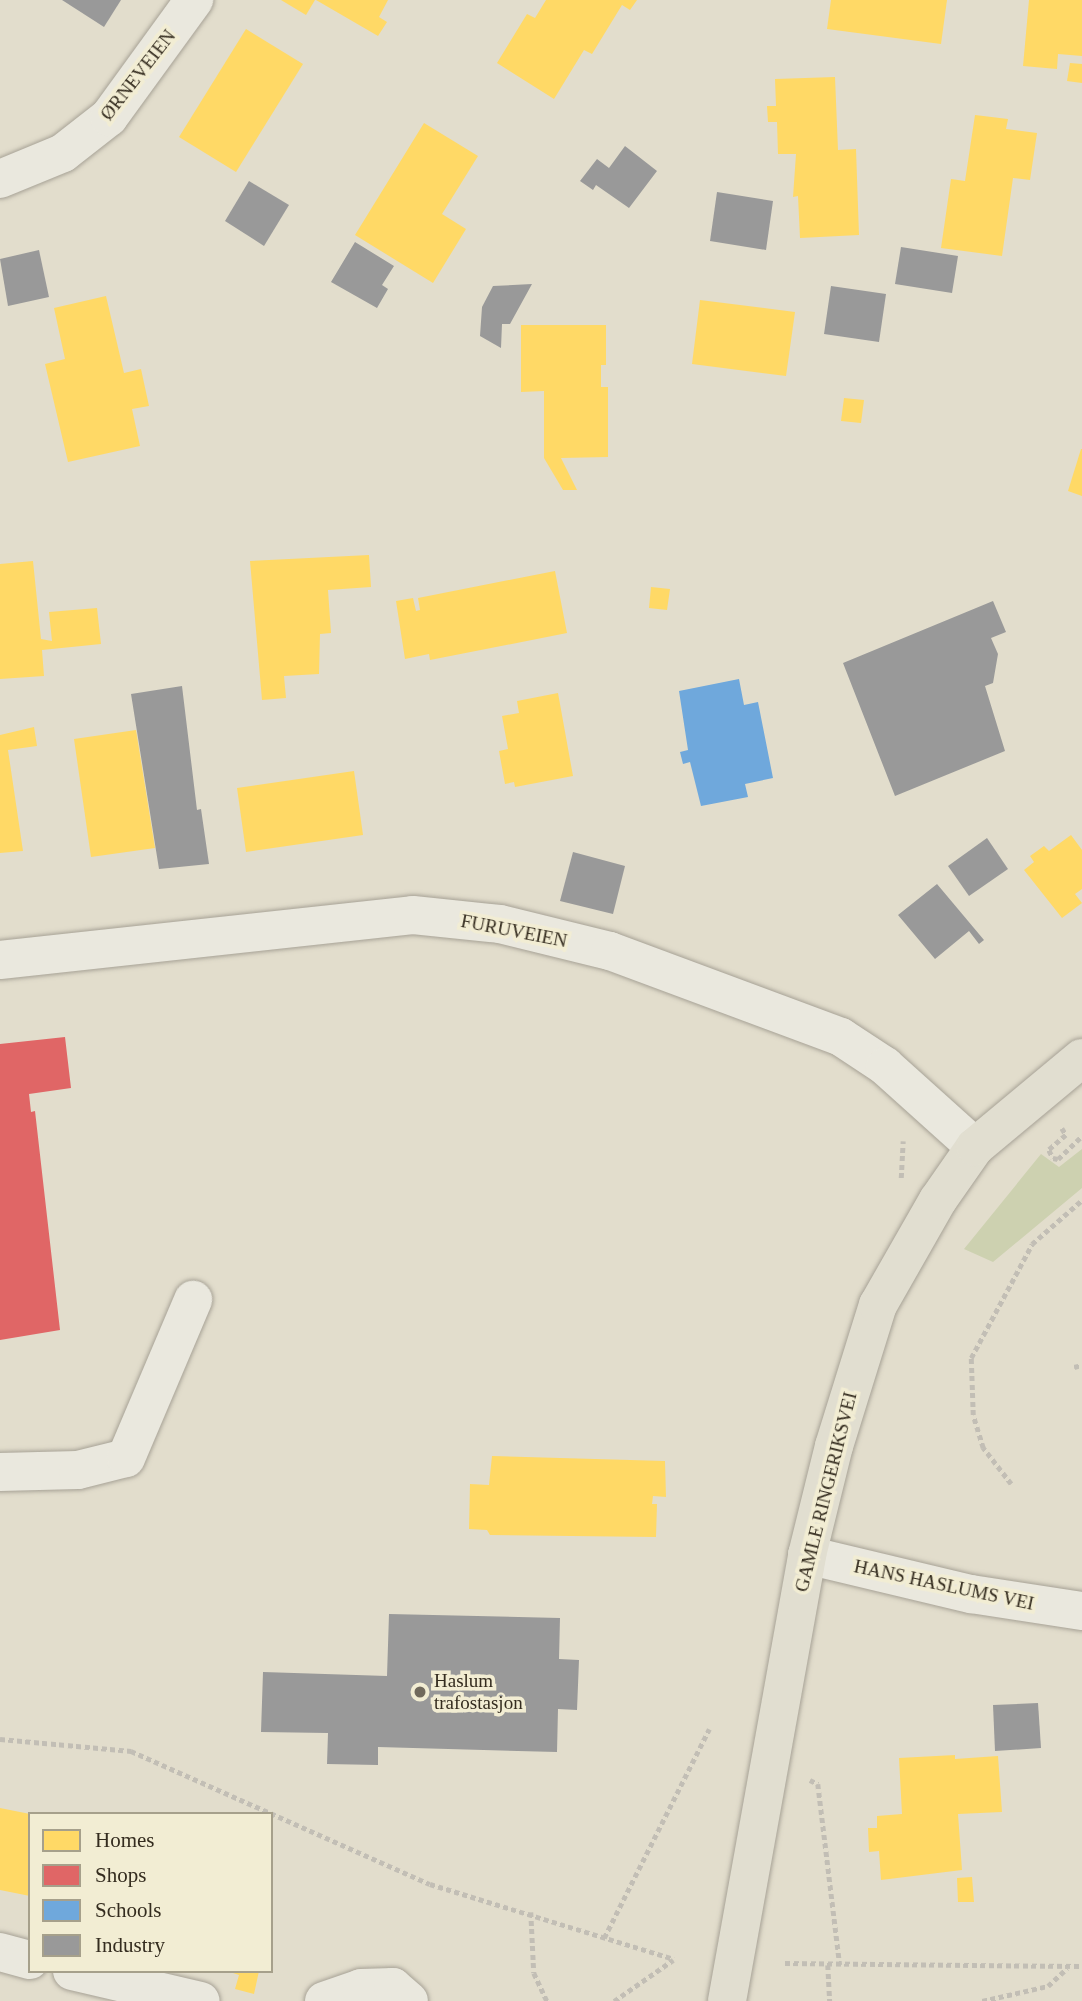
<!DOCTYPE html>
<meta charset="utf-8">
<style>
body{margin:0}
#map{position:relative;width:1082px;height:2001px;overflow:hidden;background:#e2ddcc;font-family:Georgia,serif}
div>[style]{position:absolute}
.green>*{inset:0;background:#cdd1b0}
.homes>*{inset:0;background:#ffd966}
.shops>*{inset:0;background:#e06666}
.schools>*{inset:0;background:#6fa8dc}
.industry>*{inset:0;background:#999}
.path>*{height:4.5px;margin-top:-2.25px;transform-origin:0;background:repeating-linear-gradient(90deg,#c2beb5 0 5px,transparent 0 8.5px)}
.roads{filter:drop-shadow(0 0 2px #a7a296) drop-shadow(0 0 2px #a7a296)}
.minor>*{height:38px;margin:-19px;padding:0 19px;transform-origin:19px;border-radius:19px;background:#eae8de}
.major>*{height:38px;margin:-19px;padding:0 19px;transform-origin:19px;border-radius:19px;background:#e1ded0}
.dots>*{width:19px;height:19px;translate:-50% -50%;box-sizing:border-box;border:4px solid #f2edd3;border-radius:50%}
span{translate:-50% -50%;white-space:nowrap;text-align:center;line-height:1.15;-webkit-text-stroke:7px #f2edd3;paint-order:stroke}
.street-label{font-size:19px;color:#342c1f}
.poi-label{font-size:19px;color:#342c1f}
.left{translate:0 -50%;text-align:left}
.legend{position:absolute;left:28px;top:1812px;width:245px;height:161px;box-sizing:border-box;background:#f2edd3;border:2px solid #a6a08b;margin:0;padding:9px 12px;list-style:none;font-size:21px;color:#342c1f}
.legend li{display:flex;align-items:center;gap:14px;height:35px}
.legend b{width:35px;border:2px solid #a6a08b}
</style>
<div id="map">
<div class="green">
<i style="clip-path:polygon(1082px 1149px,1082px 1188px,993px 1262px,964px 1249px,1041px 1154px,1059px 1167px)"></i>
</div>
<div class="homes">
<i style="clip-path:polygon(281px 0,315px 0,306px 15px)"></i>
<i style="clip-path:polygon(316px 0,388px 0,379px 17px,387px 22px,378px 36px)"></i>
<i style="clip-path:polygon(546px 0,637px 0,630px 10px,622px 5px,592px 54px,584px 50px,554px 99px,497px 63px,527px 14px,535px 18px)"></i>
<i style="clip-path:polygon(831px 0,947px 0,941px 44px,827px 29px)"></i>
<i style="clip-path:polygon(1029px 0,1082px 0,1082px 56px,1058px 54px,1057px 69px,1023px 66px)"></i>
<i style="clip-path:polygon(246px 29px,303px 64px,236px 172px,179px 137px)"></i>
<i style="clip-path:polygon(1070px 63px,1082px 64px,1082px 83px,1067px 81px)"></i>
<i style="clip-path:polygon(835px 77px,838px 150px,856px 149px,859px 235px,800px 238px,798px 196px,793px 197px,796px 154px,778px 154px,777px 122px,768px 122px,767px 106px,776px 106px,775px 79px)"></i>
<i style="clip-path:polygon(975px 115px,1008px 119px,1006px 129px,1037px 133px,1030px 180px,1013px 178px,1002px 256px,941px 248px,951px 179px,965px 181px)"></i>
<i style="clip-path:polygon(424px 123px,478px 156px,442px 214px,466px 229px,433px 283px,355px 235px)"></i>
<i style="clip-path:polygon(106px 296px,124px 373px,141px 369px,149px 406px,132px 409px,140px 446px,68px 462px,45px 364px,65px 359px,54px 308px)"></i>
<i style="clip-path:polygon(700px 300px,795px 312px,786px 376px,692px 364px)"></i>
<i style="clip-path:polygon(521px 325px,606px 325px,606px 365px,601px 365px,601px 387px,608px 387px,608px 457px,561px 458px,577px 490px,563px 490px,544px 458px,544px 391px,521px 392px)"></i>
<i style="clip-path:polygon(844px 398px,864px 400px,861px 423px,841px 421px)"></i>
<i style="clip-path:polygon(1081px 449px,1082px 449px,1082px 496px,1068px 491px)"></i>
<i style="clip-path:polygon(369px 555px,371px 587px,328px 590px,331px 633px,320px 634px,319px 674px,284px 676px,286px 698px,262px 700px,250px 561px)"></i>
<i style="clip-path:polygon(33px 561px,41px 639px,52px 641px,49px 612px,97px 608px,101px 644px,42px 650px,44px 676px,0 679px,0 564px)"></i>
<i style="clip-path:polygon(555px 571px,567px 633px,430px 660px,429px 654px,405px 659px,396px 601px,413px 598px,416px 611px,420px 610px,418px 598px)"></i>
<i style="clip-path:polygon(651px 587px,670px 589px,667px 610px,649px 608px)"></i>
<i style="clip-path:polygon(558px 693px,573px 776px,515px 787px,514px 782px,505px 784px,499px 751px,508px 749px,502px 716px,519px 713px,517px 701px)"></i>
<i style="clip-path:polygon(34px 727px,37px 746px,8px 750px,23px 851px,0 853px,0 735px)"></i>
<i style="clip-path:polygon(136px 730px,155px 848px,91px 857px,74px 739px)"></i>
<i style="clip-path:polygon(354px 771px,363px 835px,246px 852px,237px 788px)"></i>
<i style="clip-path:polygon(1071px 835px,1082px 850px,1082px 889px,1075px 894px,1082px 903px,1062px 918px,1024px 870px,1034px 862px,1030px 856px,1044px 846px,1049px 851px)"></i>
<i style="clip-path:polygon(492px 1456px,665px 1461px,666px 1497px,653px 1496px,652px 1504px,657px 1504px,656px 1537px,490px 1535px,487px 1530px,469px 1529px,470px 1484px,489px 1485px)"></i>
<i style="clip-path:polygon(955px 1755px,955px 1759px,998px 1756px,1002px 1812px,958px 1814px,962px 1870px,881px 1880px,879px 1851px,869px 1852px,868px 1828px,877px 1828px,877px 1816px,902px 1814px,899px 1758px)"></i>
<i style="clip-path:polygon(0 1808px,30px 1814px,30px 1896px,0 1890px)"></i>
<i style="clip-path:polygon(972px 1877px,974px 1902px,958px 1902px,957px 1878px)"></i>
<i style="clip-path:polygon(227px 1971px,259px 1971px,254px 1994px,235px 1989px,239px 1975px)"></i>
</div>
<div class="shops">
<i style="clip-path:polygon(65px 1037px,71px 1088px,29px 1094px,31px 1112px,35px 1111px,60px 1330px,0 1340px,0 1044px)"></i>
</div>
<div class="schools">
<i style="clip-path:polygon(739px 679px,744px 705px,758px 702px,773px 778px,745px 784px,748px 797px,701px 806px,690px 762px,683px 764px,680px 752px,688px 750px,679px 691px)"></i>
</div>
<div class="industry">
<i style="clip-path:polygon(62px 0,121px 0,104px 27px)"></i>
<i style="clip-path:polygon(625px 146px,657px 171px,629px 208px,596px 185px,593px 190px,580px 181px,597px 159px,609px 168px)"></i>
<i style="clip-path:polygon(249px 181px,289px 205px,264px 246px,225px 221px)"></i>
<i style="clip-path:polygon(717px 192px,773px 201px,766px 250px,710px 241px)"></i>
<i style="clip-path:polygon(355px 242px,394px 266px,382px 285px,388px 289px,377px 308px,331px 282px)"></i>
<i style="clip-path:polygon(901px 247px,958px 256px,952px 293px,895px 284px)"></i>
<i style="clip-path:polygon(39px 250px,49px 297px,8px 306px,0 259px)"></i>
<i style="clip-path:polygon(532px 284px,510px 324px,502px 324px,501px 348px,480px 336px,482px 307px,493px 286px)"></i>
<i style="clip-path:polygon(831px 286px,886px 294px,879px 342px,824px 334px)"></i>
<i style="clip-path:polygon(993px 601px,1006px 632px,991px 638px,998px 654px,993px 683px,985px 686px,1005px 751px,895px 796px,843px 663px)"></i>
<i style="clip-path:polygon(182px 686px,197px 810px,201px 809px,209px 864px,159px 869px,131px 694px)"></i>
<i style="clip-path:polygon(987px 838px,1008px 869px,969px 896px,948px 866px)"></i>
<i style="clip-path:polygon(573px 852px,625px 866px,613px 914px,560px 901px)"></i>
<i style="clip-path:polygon(937px 884px,984px 940px,979px 944px,969px 931px,935px 959px,898px 915px)"></i>
<i style="clip-path:polygon(389px 1614px,560px 1618px,559px 1659px,579px 1660px,577px 1710px,558px 1709px,557px 1752px,378px 1747px,378px 1765px,327px 1764px,328px 1733px,261px 1732px,263px 1672px,387px 1676px)"></i>
<i style="clip-path:polygon(1038px 1703px,1041px 1748px,995px 1751px,993px 1705px)"></i>
</div>
<div class="path">
<i style="left:1062px;top:1128px;width:8px;rotate:60deg"></i>
<i style="left:1066px;top:1135px;width:23px;rotate:139deg"></i>
<i style="left:1049px;top:1150px;width:9px;rotate:63deg"></i>
<i style="left:1053px;top:1158px;width:5px;rotate:11deg"></i>
<i style="left:1058px;top:1159px;width:33px;rotate:-44deg"></i>
<i style="left:901px;top:1178px;width:37px;rotate:-87deg"></i>
<i style="left:1074px;top:1367px;width:8px;rotate:-14deg"></i>
<i style="left:1011px;top:1484px;width:46px;rotate:-127.9deg"></i>
<i style="left:983px;top:1448px;width:34px;rotate:-107deg"></i>
<i style="left:973px;top:1415px;width:57px;rotate:-92deg"></i>
<i style="left:971px;top:1358px;width:129px;rotate:-61.8deg"></i>
<i style="left:1032px;top:1244px;width:67px;rotate:-41.3deg"></i>
<i style="left:0;top:1739px;width:132px;rotate:5.2deg"></i>
<i style="left:131px;top:1751px;width:327px;rotate:24deg"></i>
<i style="left:430px;top:1884px;width:255px;rotate:17.1deg"></i>
<i style="left:810px;top:1780px;width:9px;rotate:27deg"></i>
<i style="left:818px;top:1784px;width:182px;rotate:83.1deg"></i>
<i style="left:531px;top:1912px;width:61px;rotate:87.2deg"></i>
<i style="left:534px;top:1973px;width:31px;rotate:65deg"></i>
<i style="left:604px;top:1938px;width:234px;rotate:-63.3deg"></i>
<i style="left:785px;top:1963px;width:297px;rotate:0.6deg"></i>
<i style="left:828px;top:1965px;width:36px;rotate:87deg"></i>
<i style="left:614px;top:2001px;width:72px;rotate:-34.8deg"></i>
<i style="left:982px;top:2001px;width:68px;rotate:-12.8deg"></i>
<i style="left:1048px;top:1986px;width:26px;rotate:-43deg"></i>
</div>
<div class="roads">
<div class="minor">
<i style="left:0;top:179px;width:68px;rotate:-22.4deg"></i>
<i style="left:63px;top:153px;width:58px;rotate:-38deg"></i>
<i style="left:109px;top:117px;width:145px;rotate:-54deg"></i>
<i style="left:0;top:960px;width:415px;rotate:-6.2deg"></i>
<i style="left:413px;top:915px;width:87px;rotate:5.9deg"></i>
<i style="left:500px;top:924px;width:113px;rotate:13.8deg"></i>
<i style="left:610px;top:951px;width:246px;rotate:20.4deg"></i>
<i style="left:841px;top:1037px;width:53px;rotate:33.4deg"></i>
<i style="left:885px;top:1066px;width:121px;rotate:42deg"></i>
<i style="left:0;top:1472px;width:78px;rotate:-1.5deg"></i>
<i style="left:78px;top:1470px;width:49px;rotate:-14deg"></i>
<i style="left:126px;top:1458px;width:172px;rotate:-67deg"></i>
<i style="left:807px;top:1555px;width:169px;rotate:13.4deg"></i>
<i style="left:971px;top:1594px;width:112px;rotate:8.7deg"></i>
<i style="left:0;top:1952px;width:31px;rotate:15deg"></i>
<i style="left:72px;top:1971px;width:132px;rotate:13.1deg"></i>
<i style="left:324px;top:2001px;width:39px;rotate:-19deg"></i>
<i style="left:361px;top:1988px;width:32px;rotate:-2deg"></i>
<i style="left:393px;top:1987px;width:21px;rotate:41deg"></i>
</div>
<div class="major">
<i style="left:727px;top:2001px;width:453px;rotate:-79.8deg"></i>
<i style="left:807px;top:1555px;width:112px;rotate:-76.1deg"></i>
<i style="left:834px;top:1446px;width:148px;rotate:-72.7deg"></i>
<i style="left:878px;top:1305px;width:121px;rotate:-60.3deg"></i>
<i style="left:938px;top:1200px;width:65px;rotate:-55.1deg"></i>
<i style="left:975px;top:1147px;width:139px;rotate:-39.8deg"></i>
</div>
</div>
<div class="dots">
<i style="left:420px;top:1692px;background:#716a5c"></i>
</div>
<div class="street-label">
<span style="left:138px;top:75px;rotate:-52deg">ØRNEVEIEN</span>
<span style="left:514px;top:931px;rotate:11deg">FURUVEIEN</span>
<span style="left:826px;top:1492px;rotate:-76deg">GAMLE RINGERIKSVEI</span>
<span style="left:944px;top:1585px;rotate:12deg">HANS HASLUMS VEI</span>
</div>
<div class="poi-label">
<span class="left" style="left:434px;top:1692px">Haslum<br>trafostasjon</span>
</div>
<ul class="legend">
<li><b style="height:19px;background:#ffd966"></b>Homes</li>
<li><b style="height:19px;background:#e06666"></b>Shops</li>
<li><b style="height:19px;background:#6fa8dc"></b>Schools</li>
<li><b style="height:19px;background:#999"></b>Industry</li>
</ul>
</div>
